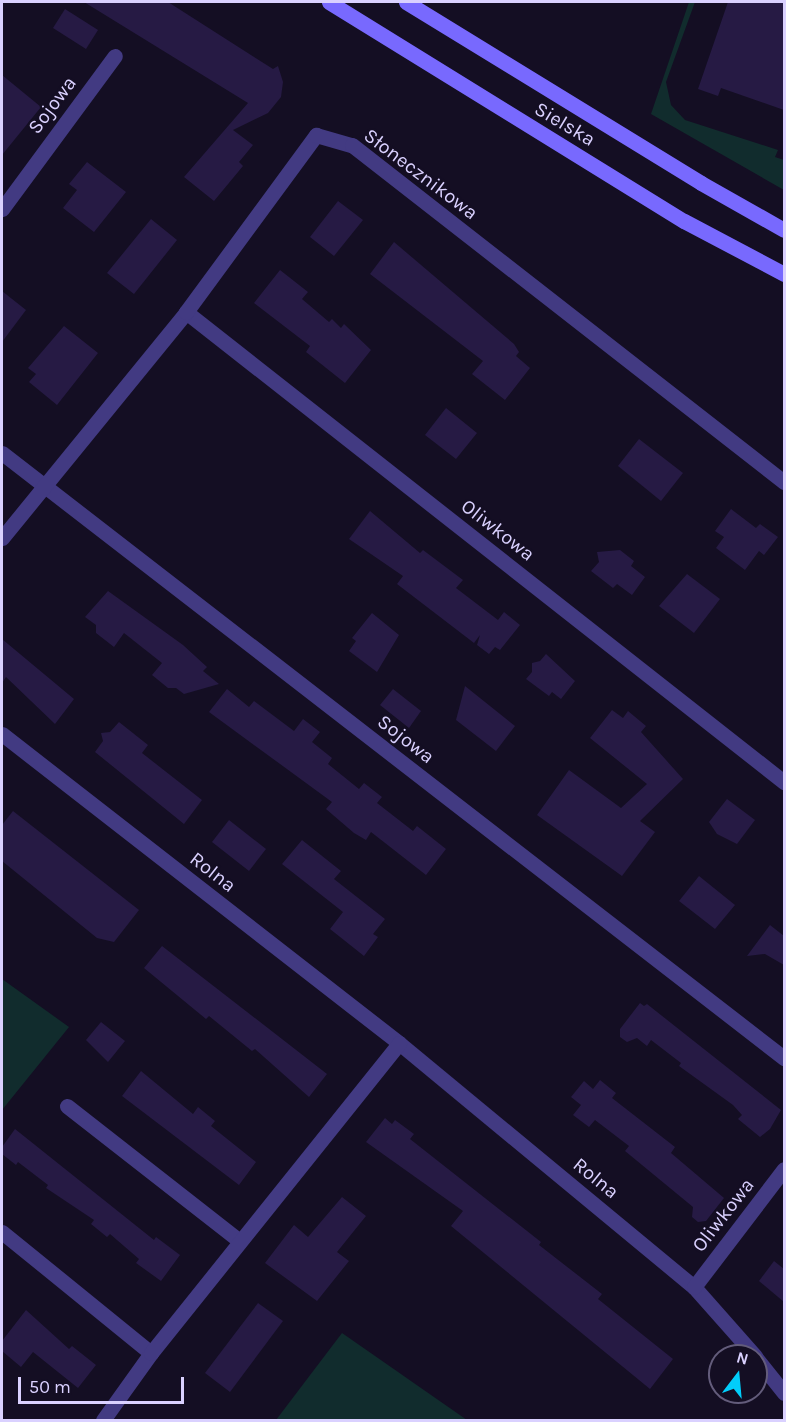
<!DOCTYPE html>
<meta charset="utf-8">
<style>
body{margin:0}
#map{position:relative;width:786px;height:1422px;overflow:hidden;background:#140e23;font-family:Karla,sans-serif}
div>[style]{position:absolute}
.green>*{inset:0;background:#112c2d}
.building>*{inset:0;background:#261a44}
.minor>*{height:15px;margin:-7.5px;padding:0 7.5px;transform-origin:7.5px;border-radius:7.5px;background:#423a82}
.secondary>*{height:15px;margin:-7.5px;padding:0 7.5px;transform-origin:7.5px;border-radius:7.5px;background:#7869fe}
span{translate:-50% -50%;white-space:nowrap;text-align:center;line-height:1.15;-webkit-text-stroke:4.5px #140e23;paint-order:stroke}
.street-label{font-size:20px;color:#dad1ff}
.frame{position:absolute;inset:0;border:3px solid #dad1ff;pointer-events:none}
.north{position:absolute;left:708px;top:1344px;width:60px;height:60px;box-sizing:border-box;background:#140e23;border:2px solid #635c7b;border-radius:50%;rotate:16deg;font-size:16px;font-weight:700;line-height:24px;text-align:center;color:#dad1ff}
.north::after{content:'';display:block;margin:auto;width:21px;height:27px;background:#02cdfa;clip-path:polygon(50% 0,100% 100%,50% 72%,0 100%)}
.scale{position:absolute;left:18px;top:1377px;width:166px;height:27px;box-sizing:border-box;border:3px solid #dad1ff;border-top:0;padding-left:8px;font-size:18px;line-height:21px;white-space:nowrap;color:#dad1ff;-webkit-text-stroke:4px #140e23;paint-order:stroke}
</style>
<div id="map">
<div class="green">
<i style="clip-path:polygon(689px 2px,695px 2px,666px 82px,671px 105px,685px 120px,778px 150px,775px 157px,784px 160px,784px 190px,651px 114px)"></i>
<i style="clip-path:polygon(2px 979px,69px 1027px,2px 1110px)"></i>
<i style="clip-path:polygon(342px 1333px,467px 1420px,276px 1420px)"></i>
</div>
<div class="building">
<i style="clip-path:polygon(84px 2px,168px 2px,273px 69px,278px 66px,283px 82px,281px 97px,268px 113px,233px 130px,253px 145px,239px 162px,243px 166px,214px 201px,184px 177px,248px 103px)"></i>
<i style="clip-path:polygon(728px 2px,784px 2px,784px 110px,721px 88px,718px 96px,698px 89px)"></i>
<i style="clip-path:polygon(65px 9px,98px 30px,86px 49px,53px 28px)"></i>
<i style="clip-path:polygon(2px 75px,41px 107px,2px 155px)"></i>
<i style="clip-path:polygon(87px 162px,126px 192px,94px 232px,63px 208px,77px 190px,69px 184px)"></i>
<i style="clip-path:polygon(338px 201px,363px 220px,334px 256px,310px 237px)"></i>
<i style="clip-path:polygon(151px 219px,177px 240px,134px 294px,107px 273px)"></i>
<i style="clip-path:polygon(394px 242px,514px 344px,519px 352px,516px 356px,530px 368px,505px 400px,472px 374px,483px 361px,370px 274px)"></i>
<i style="clip-path:polygon(280px 270px,308px 292px,302px 299px,329px 322px,332px 319px,341px 328px,344px 324px,371px 350px,345px 383px,306px 352px,310px 346px,254px 303px)"></i>
<i style="clip-path:polygon(2px 291px,26px 310px,2px 342px)"></i>
<i style="clip-path:polygon(64px 326px,98px 353px,57px 405px,29px 382px,36px 374px,28px 368px)"></i>
<i style="clip-path:polygon(446px 408px,477px 433px,456px 459px,425px 435px)"></i>
<i style="clip-path:polygon(639px 439px,683px 473px,661px 501px,618px 466px)"></i>
<i style="clip-path:polygon(731px 509px,756px 528px,760px 524px,778px 537px,764px 555px,759px 551px,745px 570px,716px 548px,724px 537px,715px 531px)"></i>
<i style="clip-path:polygon(370px 511px,420px 553px,423px 550px,463px 580px,456px 588px,498px 620px,504px 612px,520px 625px,500px 650px,495px 647px,489px 654px,477px 645px,480px 635px,474px 643px,397px 584px,403px 576px,349px 539px)"></i>
<i style="clip-path:polygon(620px 550px,634px 561px,631px 566px,645px 577px,632px 595px,617px 584px,613px 588px,591px 571px,599px 562px,597px 552px)"></i>
<i style="clip-path:polygon(687px 574px,720px 599px,694px 633px,659px 606px)"></i>
<i style="clip-path:polygon(108px 591px,183px 645px,207px 667px,203px 671px,219px 684px,184px 694px,176px 688px,168px 688px,152px 675px,162px 663px,124px 633px,114px 647px,96px 633px,96px 625px,85px 617px)"></i>
<i style="clip-path:polygon(372px 613px,399px 635px,377px 672px,349px 651px,356px 641px,352px 638px)"></i>
<i style="clip-path:polygon(2px 639px,74px 699px,55px 724px,6px 677px,2px 683px)"></i>
<i style="clip-path:polygon(546px 654px,575px 681px,561px 699px,552px 692px,549px 696px,526px 679px,532px 672px,532px 663px,540px 661px)"></i>
<i style="clip-path:polygon(465px 686px,515px 726px,496px 751px,456px 720px)"></i>
<i style="clip-path:polygon(227px 689px,249px 707px,254px 701px,294px 731px,303px 719px,320px 732px,312px 742px,332px 758px,328px 764px,359px 789px,364px 783px,382px 797px,377px 803px,413px 831px,417px 826px,446px 849px,426px 875px,371px 832px,366px 840px,354px 833px,326px 809px,332px 802px,209px 712px)"></i>
<i style="clip-path:polygon(393px 689px,421px 711px,409px 728px,380px 705px)"></i>
<i style="clip-path:polygon(612px 710px,623px 718px,628px 711px,646px 726px,641px 732px,683px 779px,640px 821px,655px 832px,622px 876px,537px 815px,569px 770px,621px 808px,647px 784px,590px 738px)"></i>
<i style="clip-path:polygon(119px 722px,148px 745px,142px 753px,202px 800px,184px 824px,95px 752px,103px 741px,101px 733px,110px 732px)"></i>
<i style="clip-path:polygon(727px 799px,755px 820px,737px 844px,717px 834px,709px 822px)"></i>
<i style="clip-path:polygon(13px 811px,139px 910px,114px 942px,97px 938px,2px 861px,2px 825px)"></i>
<i style="clip-path:polygon(229px 820px,266px 849px,249px 871px,212px 842px)"></i>
<i style="clip-path:polygon(302px 840px,341px 871px,334px 879px,385px 919px,373px 934px,378px 937px,364px 956px,330px 929px,343px 912px,282px 864px)"></i>
<i style="clip-path:polygon(699px 876px,735px 905px,715px 929px,679px 901px)"></i>
<i style="clip-path:polygon(770px 925px,784px 936px,784px 965px,765px 954px,747px 956px)"></i>
<i style="clip-path:polygon(162px 946px,327px 1074px,309px 1097px,255px 1049px,252px 1051px,209px 1016px,206px 1019px,144px 968px)"></i>
<i style="clip-path:polygon(640px 1003px,644px 1006px,647px 1004px,781px 1110px,770px 1129px,760px 1137px,738px 1119px,742px 1115px,733px 1105px,679px 1066px,681px 1063px,651px 1040px,647px 1046px,637px 1038px,627px 1042px,620px 1037px,620px 1029px)"></i>
<i style="clip-path:polygon(101px 1022px,125px 1041px,108px 1062px,86px 1040px)"></i>
<i style="clip-path:polygon(141px 1071px,193px 1114px,198px 1107px,215px 1121px,211px 1126px,256px 1162px,239px 1185px,122px 1096px)"></i>
<i style="clip-path:polygon(600px 1080px,616px 1093px,612px 1098px,675px 1147px,671px 1153px,724px 1198px,706px 1221px,698px 1222px,692px 1217px,693px 1207px,625px 1151px,629px 1146px,595px 1120px,589px 1127px,573px 1115px,581px 1105px,571px 1097px,584px 1081px,593px 1089px)"></i>
<i style="clip-path:polygon(385px 1118px,392px 1124px,395px 1120px,414px 1134px,410px 1139px,541px 1242px,539px 1245px,602px 1294px,598px 1299px,673px 1359px,650px 1389px,451px 1226px,463px 1211px,366px 1142px)"></i>
<i style="clip-path:polygon(15px 1129px,154px 1240px,156px 1237px,180px 1255px,161px 1281px,136px 1263px,139px 1259px,110px 1234px,107px 1237px,91px 1224px,94px 1220px,46px 1188px,48px 1185px,18px 1162px,16px 1165px,2px 1154px,2px 1147px)"></i>
<i style="clip-path:polygon(342px 1197px,366px 1216px,337px 1252px,349px 1261px,317px 1301px,265px 1263px,294px 1225px,308px 1237px)"></i>
<i style="clip-path:polygon(774px 1261px,784px 1269px,784px 1302px,759px 1281px)"></i>
<i style="clip-path:polygon(258px 1303px,283px 1321px,230px 1392px,205px 1373px)"></i>
<i style="clip-path:polygon(26px 1310px,69px 1349px,72px 1346px,96px 1365px,78px 1388px,33px 1352px,21px 1367px,2px 1351px,2px 1341px)"></i>
</div>
<div class="minor">
<i style="left:2px;top:209px;width:190px;rotate:-53.6deg"></i>
<i style="left:186px;top:312px;width:761px;rotate:38.17deg"></i>
<i style="left:2px;top:453px;width:989px;rotate:37.73deg"></i>
<i style="left:2px;top:538px;width:291px;rotate:-50.8deg"></i>
<i style="left:186px;top:312px;width:220px;rotate:-53.7deg"></i>
<i style="left:316px;top:135px;width:37px;rotate:16deg"></i>
<i style="left:352px;top:145px;width:548px;rotate:37.96deg"></i>
<i style="left:2px;top:734px;width:503px;rotate:37.89deg"></i>
<i style="left:399px;top:1043px;width:383px;rotate:39.6deg"></i>
<i style="left:694px;top:1287px;width:92px;rotate:48.5deg"></i>
<i style="left:67px;top:1106px;width:219px;rotate:38deg"></i>
<i style="left:2px;top:1232px;width:192px;rotate:39.1deg"></i>
<i style="left:694px;top:1287px;width:148px;rotate:-52.7deg"></i>
<i style="left:756px;top:1358px;width:45px;rotate:51.3deg"></i>
<i style="left:103px;top:1420px;width:82px;rotate:-54.4deg"></i>
<i style="left:151px;top:1353px;width:397px;rotate:-51.3deg"></i>
</div>
<div class="secondary">
<i style="left:329px;top:2px;width:417px;rotate:31.7deg"></i>
<i style="left:684px;top:221px;width:113px;rotate:27.9deg"></i>
<i style="left:406px;top:2px;width:346px;rotate:31.5deg"></i>
<i style="left:701px;top:183px;width:95px;rotate:29.5deg"></i>
</div>
<div class="street-label">
<span style="left:52px;top:105px;rotate:-53deg">Sojowa</span>
<span style="left:565px;top:124px;rotate:31deg">Sielska</span>
<span style="left:421px;top:174px;rotate:37deg">Słonecznikowa</span>
<span style="left:498px;top:530px;rotate:38deg">Oliwkowa</span>
<span style="left:406px;top:739px;rotate:38deg">Sojowa</span>
<span style="left:213px;top:872px;rotate:38deg">Rolna</span>
<span style="left:596px;top:1178px;rotate:39deg">Rolna</span>
<span style="left:723px;top:1215px;rotate:-52deg">Oliwkowa</span>
</div>
<div class="frame"></div>
<div class="north">N</div>
<div class="scale">50 m</div>
</div>
